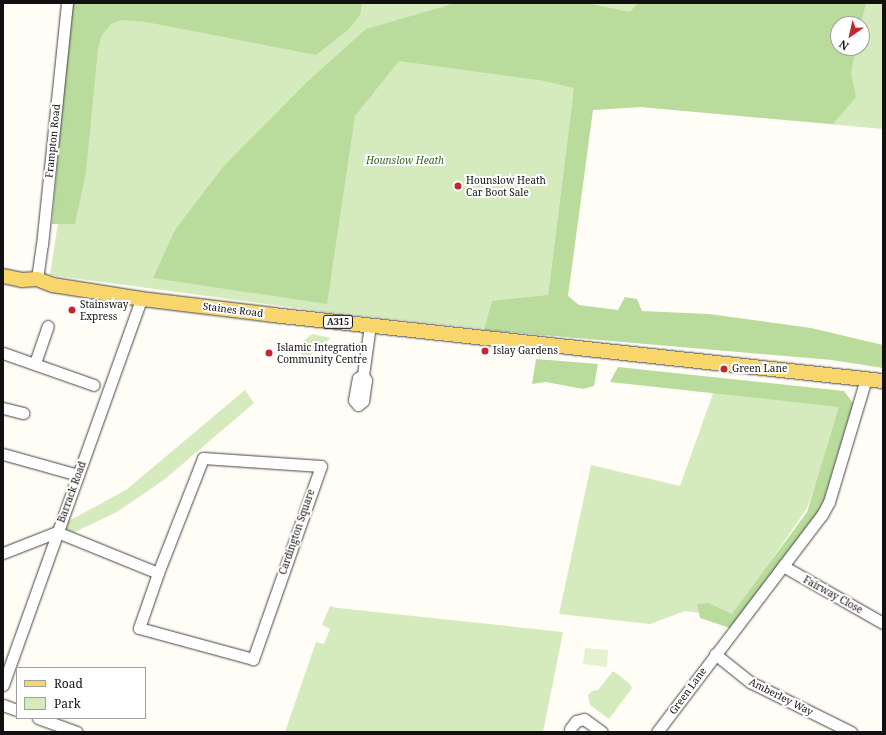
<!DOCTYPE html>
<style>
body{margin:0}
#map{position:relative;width:886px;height:735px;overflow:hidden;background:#fffdf5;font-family:"Noto Serif",serif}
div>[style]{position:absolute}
.green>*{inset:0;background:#d5ebbd}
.forest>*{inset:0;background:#b9dc9c}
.pitch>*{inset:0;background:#e6f2cf}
.roads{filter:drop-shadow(0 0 1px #444) drop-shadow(0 0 1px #444)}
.minor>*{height:11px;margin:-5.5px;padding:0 5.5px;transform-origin:5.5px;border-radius:5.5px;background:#fff}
.major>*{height:14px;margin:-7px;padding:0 7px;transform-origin:7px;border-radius:7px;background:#f9d66b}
.dots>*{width:11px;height:11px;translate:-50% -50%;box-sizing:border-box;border:2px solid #fff;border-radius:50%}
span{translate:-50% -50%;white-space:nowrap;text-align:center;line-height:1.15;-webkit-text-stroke:4px #fff;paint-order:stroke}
.shield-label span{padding:1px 3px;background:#fff;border:1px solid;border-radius:3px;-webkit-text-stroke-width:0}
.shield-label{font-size:9px;color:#111;font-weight:700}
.street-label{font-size:10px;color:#111}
.park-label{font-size:10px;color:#2f6b1f;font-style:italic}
.poi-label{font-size:10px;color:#111}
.left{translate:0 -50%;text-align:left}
.frame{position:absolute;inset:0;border:4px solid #111;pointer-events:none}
.legend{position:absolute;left:16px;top:667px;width:130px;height:52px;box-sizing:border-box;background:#fff;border:1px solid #a0a0a0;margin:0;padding:5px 7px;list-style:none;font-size:12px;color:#111}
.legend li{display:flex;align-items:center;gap:8px;height:20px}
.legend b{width:20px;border:1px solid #a0a0a0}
.north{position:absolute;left:830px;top:16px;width:40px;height:40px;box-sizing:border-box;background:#fff;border:1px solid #a0a0a0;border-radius:50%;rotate:214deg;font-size:11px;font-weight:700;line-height:16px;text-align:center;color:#111}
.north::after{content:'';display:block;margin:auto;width:14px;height:18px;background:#c4262e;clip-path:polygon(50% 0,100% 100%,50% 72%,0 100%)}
</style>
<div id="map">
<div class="green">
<i style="clip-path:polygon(evenodd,104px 3px,883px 3px,883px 129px,641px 107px,593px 109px,572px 104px,543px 335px,326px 312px,50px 275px,57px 229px,104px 3px,838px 24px,862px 24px,862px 48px,838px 48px,838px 24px)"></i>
<i style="clip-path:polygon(312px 334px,331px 338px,306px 359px,296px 347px)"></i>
<i style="clip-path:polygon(716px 385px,845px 403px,807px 508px,729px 623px,707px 614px,685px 611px,650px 624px,559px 614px,591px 465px,680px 486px)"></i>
<i style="clip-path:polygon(245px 390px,254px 403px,165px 479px,117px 512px,62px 538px,65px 523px,126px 490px)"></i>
<i style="clip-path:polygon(330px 606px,338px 608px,563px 632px,543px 732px,285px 732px,316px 642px,324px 644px,330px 629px,322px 625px)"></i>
<i style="clip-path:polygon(613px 671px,629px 683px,632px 688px,609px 719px,590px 705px,588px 695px,592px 691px,598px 690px)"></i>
</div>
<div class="forest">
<i style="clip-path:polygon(71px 3px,362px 3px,360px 15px,348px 30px,316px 55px,146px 22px,121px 20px,111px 24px,102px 35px,98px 48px,86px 172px,75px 224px,52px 224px)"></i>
<i style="clip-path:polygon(456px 3px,586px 3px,630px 12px,638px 3px,866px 3px,861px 24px,838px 24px,838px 48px,856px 48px,851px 73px,856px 97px,833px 124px,641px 107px,593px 110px,568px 296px,579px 305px,618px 310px,625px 297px,637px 299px,642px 311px,709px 314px,811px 328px,883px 345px,883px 368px,832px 360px,484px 330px,492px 301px,548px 295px,574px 88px,545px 81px,399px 61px,355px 116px,327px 304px,153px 278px,175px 230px,223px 167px,307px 82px,366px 29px)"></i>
<i style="clip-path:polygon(536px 359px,598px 364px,594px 386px,583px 389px,546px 382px,532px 384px)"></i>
<i style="clip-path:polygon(618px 367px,844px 391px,853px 403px,824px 499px,814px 520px,730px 628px,700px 618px,697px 604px,708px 603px,732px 614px,807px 512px,839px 407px,610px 382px)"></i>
</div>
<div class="pitch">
<i style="clip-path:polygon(585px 648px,608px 650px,607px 667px,583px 664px)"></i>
</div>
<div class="roads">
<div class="minor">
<i style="left:37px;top:279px;width:34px;rotate:-82deg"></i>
<i style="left:42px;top:245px;width:243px;rotate:-84.1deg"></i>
<i style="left:3px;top:353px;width:96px;rotate:19.4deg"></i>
<i style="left:35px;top:363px;width:39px;rotate:-71deg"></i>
<i style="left:363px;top:375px;width:6px;rotate:59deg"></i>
<i style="left:366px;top:380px;width:21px;rotate:98deg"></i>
<i style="left:363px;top:401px;width:6px;rotate:141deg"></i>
<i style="left:358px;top:405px;width:6px;rotate:-129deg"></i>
<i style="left:354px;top:400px;width:22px;rotate:-80deg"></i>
<i style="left:358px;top:378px;width:6px;rotate:-31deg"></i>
<i style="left:363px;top:375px;width:50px;rotate:-82deg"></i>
<i style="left:3px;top:408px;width:21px;rotate:14deg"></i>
<i style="left:3px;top:454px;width:78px;rotate:15.6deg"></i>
<i style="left:57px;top:532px;width:109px;rotate:22.1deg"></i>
<i style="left:158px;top:573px;width:123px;rotate:-68.6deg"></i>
<i style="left:203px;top:458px;width:118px;rotate:3.9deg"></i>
<i style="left:321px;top:466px;width:205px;rotate:109.4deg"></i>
<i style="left:253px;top:659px;width:118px;rotate:-164.8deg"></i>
<i style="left:139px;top:628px;width:58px;rotate:-70.9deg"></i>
<i style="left:3px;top:553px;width:58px;rotate:-21.3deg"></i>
<i style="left:783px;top:566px;width:115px;rotate:29.7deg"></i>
<i style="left:715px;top:654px;width:45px;rotate:38.7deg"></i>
<i style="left:750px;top:682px;width:113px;rotate:26.3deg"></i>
<i style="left:3px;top:685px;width:410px;rotate:-70.3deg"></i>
<i style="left:3px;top:705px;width:15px;rotate:20deg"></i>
<i style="left:38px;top:718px;width:41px;rotate:19.7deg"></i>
<i style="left:570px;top:729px;width:10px;rotate:-53deg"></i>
<i style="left:576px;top:721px;width:8px;rotate:-14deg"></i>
<i style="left:584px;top:719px;width:22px;rotate:36deg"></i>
<i style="left:657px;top:732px;width:273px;rotate:-52.8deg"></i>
<i style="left:822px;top:515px;width:15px;rotate:-62deg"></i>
<i style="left:829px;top:502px;width:128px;rotate:-73.3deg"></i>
</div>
<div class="major">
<i style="left:3px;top:276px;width:19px;rotate:12deg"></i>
<i style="left:22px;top:280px;width:15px;rotate:-4deg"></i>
<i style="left:37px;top:279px;width:17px;rotate:21deg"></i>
<i style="left:53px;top:285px;width:89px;rotate:9deg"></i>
<i style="left:141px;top:299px;width:133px;rotate:6.9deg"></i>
<i style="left:273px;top:315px;width:614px;rotate:6.18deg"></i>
</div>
</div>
<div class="dots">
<i style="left:458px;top:186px;background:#c4262e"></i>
<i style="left:72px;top:310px;background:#c4262e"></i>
<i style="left:485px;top:351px;background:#c4262e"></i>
<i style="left:269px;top:353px;background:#c4262e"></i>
<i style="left:724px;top:369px;background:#c4262e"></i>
</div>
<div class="shield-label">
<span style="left:338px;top:322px">A315</span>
</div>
<div class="street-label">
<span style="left:53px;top:141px;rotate:-84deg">Frampton Road</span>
<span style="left:233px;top:310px;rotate:7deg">Staines Road</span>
<span style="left:72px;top:492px;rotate:-70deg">Barrack Road</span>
<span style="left:297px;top:532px;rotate:-71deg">Cardington Square</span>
<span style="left:833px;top:595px;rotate:29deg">Fairway Close</span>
<span style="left:688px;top:691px;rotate:-54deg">Green Lane</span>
<span style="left:781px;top:697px;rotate:27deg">Amberley Way</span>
</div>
<div class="park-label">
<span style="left:405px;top:161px">Hounslow Heath</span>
</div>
<div class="poi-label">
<span class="left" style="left:466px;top:186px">Hounslow Heath<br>Car Boot Sale</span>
<span class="left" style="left:80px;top:310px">Stainsway<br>Express</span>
<span class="left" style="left:277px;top:353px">Islamic Integration<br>Community Centre</span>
<span class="left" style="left:493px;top:351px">Islay Gardens</span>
<span class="left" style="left:732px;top:369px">Green Lane</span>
</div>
<div class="frame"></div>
<ul class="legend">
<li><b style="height:5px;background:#f9d66b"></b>Road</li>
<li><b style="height:11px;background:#d5ebbd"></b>Park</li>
</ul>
<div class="north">N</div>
</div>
